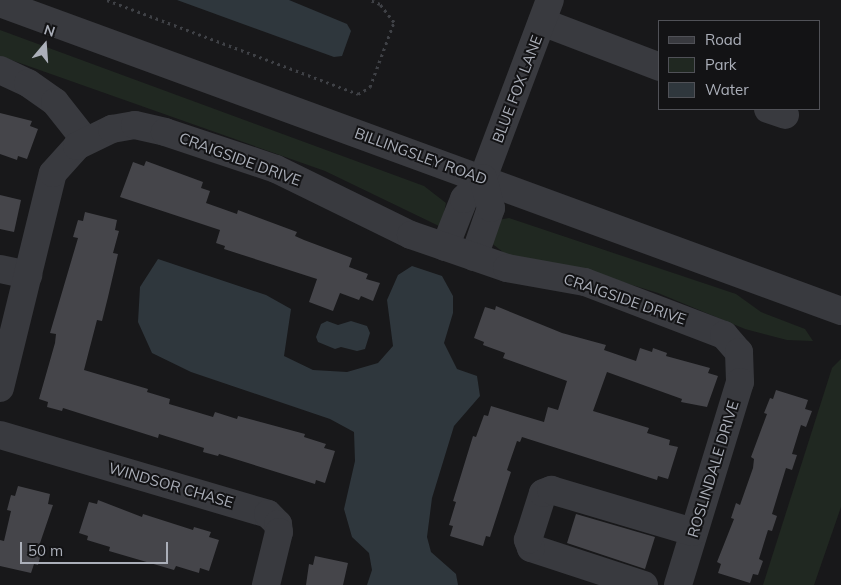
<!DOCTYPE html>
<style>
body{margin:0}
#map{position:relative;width:841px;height:585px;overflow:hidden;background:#18181a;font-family:Mulish,sans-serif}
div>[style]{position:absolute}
.green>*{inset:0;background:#202821}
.water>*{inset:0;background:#2f373d}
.building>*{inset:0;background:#45454a}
.path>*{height:3px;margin-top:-1.5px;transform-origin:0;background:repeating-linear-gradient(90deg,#3f4146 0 2.5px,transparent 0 6.5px)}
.minor>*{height:28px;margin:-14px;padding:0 14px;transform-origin:14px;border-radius:14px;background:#393a3f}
span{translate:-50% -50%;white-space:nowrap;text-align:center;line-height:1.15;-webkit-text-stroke:4px #131315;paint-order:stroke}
.street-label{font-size:15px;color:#abafb9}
.legend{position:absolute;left:658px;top:20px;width:162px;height:90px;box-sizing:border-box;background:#131315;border:1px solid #505157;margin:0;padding:6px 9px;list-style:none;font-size:15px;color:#abafb9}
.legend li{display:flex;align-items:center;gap:10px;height:25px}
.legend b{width:25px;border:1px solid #505157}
.north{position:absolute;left:20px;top:20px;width:50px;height:50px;-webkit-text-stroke:4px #131315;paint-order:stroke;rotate:18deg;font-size:14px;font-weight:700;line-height:20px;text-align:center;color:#abafb9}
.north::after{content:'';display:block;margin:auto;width:18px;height:22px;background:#abafb9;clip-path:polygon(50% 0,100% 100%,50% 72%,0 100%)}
.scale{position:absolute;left:20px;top:542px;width:148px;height:22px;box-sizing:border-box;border:2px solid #abafb9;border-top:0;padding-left:6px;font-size:15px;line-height:18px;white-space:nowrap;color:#abafb9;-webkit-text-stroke:4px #131315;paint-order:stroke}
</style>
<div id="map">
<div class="green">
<i style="clip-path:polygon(0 30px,424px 186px,446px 203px,441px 227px,325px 171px,0 56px)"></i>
<i style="clip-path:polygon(509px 218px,736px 294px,761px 312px,805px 329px,813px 341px,787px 340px,745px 329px,658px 293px,574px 267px,508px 256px,490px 242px,498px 220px)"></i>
<i style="clip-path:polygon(841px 359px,841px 507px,814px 585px,763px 585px,832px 368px)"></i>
</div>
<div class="water">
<i style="clip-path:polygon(177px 0,289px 0,347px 24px,351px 31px,342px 56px,334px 57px)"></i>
<i style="clip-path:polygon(158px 259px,266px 295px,291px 309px,284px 356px,313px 370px,347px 372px,378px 363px,393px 346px,387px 300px,398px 275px,412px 266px,442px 276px,453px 296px,453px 313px,444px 343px,457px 369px,477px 376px,480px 396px,454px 426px,432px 498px,427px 537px,431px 552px,456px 574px,458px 585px,367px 585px,372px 570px,369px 553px,352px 537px,344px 509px,355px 461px,354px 432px,330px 419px,191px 372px,152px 353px,138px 322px,140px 287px)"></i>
<i style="clip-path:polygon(327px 321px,338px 325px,351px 321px,367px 326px,370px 333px,365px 349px,357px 351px,341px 347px,335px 349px,318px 342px,316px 337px,321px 324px)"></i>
</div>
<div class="building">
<i style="clip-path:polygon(0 113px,32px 121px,30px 126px,38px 129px,27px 159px,18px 156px,17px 160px,0 154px)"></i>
<i style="clip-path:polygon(146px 161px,203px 182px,201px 188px,210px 191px,206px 203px,237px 214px,238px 210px,254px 216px,297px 232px,295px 236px,304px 240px,352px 258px,349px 267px,368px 274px,366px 279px,380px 283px,373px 301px,361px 296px,359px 300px,340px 293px,333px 311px,309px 302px,317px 279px,224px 249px,225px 246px,216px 243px,220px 230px,120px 197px,133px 162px,144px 166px)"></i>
<i style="clip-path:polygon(0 195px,21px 200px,14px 232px,0 229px)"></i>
<i style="clip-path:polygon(85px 212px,117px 220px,115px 230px,119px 231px,113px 253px,118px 254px,108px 297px,102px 321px,97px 320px,84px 370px,148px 389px,147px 392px,170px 399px,169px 404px,193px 411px,213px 417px,215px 412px,237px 419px,238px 416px,305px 434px,304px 437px,326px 444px,324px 448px,335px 451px,325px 483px,316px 480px,315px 484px,219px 454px,218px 456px,203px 452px,204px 448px,159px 434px,158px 438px,63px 408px,62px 411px,47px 407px,48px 402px,39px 399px,55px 343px,56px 334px,50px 333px,78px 238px,73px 237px,78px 220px,83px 221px)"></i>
<i style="clip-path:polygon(496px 306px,562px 333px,606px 345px,604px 350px,636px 361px,640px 348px,652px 352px,653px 348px,667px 353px,666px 356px,710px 368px,708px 373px,718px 376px,707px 407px,681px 402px,682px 399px,607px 372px,593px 411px,649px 428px,647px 433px,670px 440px,669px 445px,678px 447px,668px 479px,658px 476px,657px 480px,522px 437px,520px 442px,517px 441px,507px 470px,511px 472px,490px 537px,486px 536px,483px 546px,450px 536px,453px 526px,449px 525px,456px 502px,453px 501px,473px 436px,476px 437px,484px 415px,488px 416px,491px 406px,544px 422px,548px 407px,558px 410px,567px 381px,503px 358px,505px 353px,483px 345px,484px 342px,474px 338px,485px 307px,495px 310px)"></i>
<i style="clip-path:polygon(776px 390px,808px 400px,805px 409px,812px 411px,806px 427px,801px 425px,792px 454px,797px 455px,792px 470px,786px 468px,772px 514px,777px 516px,772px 531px,768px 530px,759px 559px,763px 561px,758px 575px,753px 574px,750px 583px,718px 573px,721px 564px,717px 562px,734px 519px,731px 518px,736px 503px,740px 505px,753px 468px,754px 459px,751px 457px,767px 414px,764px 413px,770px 398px,773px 399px)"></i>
<i style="clip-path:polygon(18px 486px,50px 494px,48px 504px,53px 505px,38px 549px,42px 550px,38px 565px,34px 564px,31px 573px,0 566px,0 540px,4px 541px,11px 511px,7px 510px,11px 495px,15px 496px)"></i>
<i style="clip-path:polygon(98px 500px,142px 517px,143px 514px,193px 530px,194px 527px,211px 532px,209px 537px,219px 540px,209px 571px,200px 568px,199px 573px,176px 566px,174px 570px,109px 551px,110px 547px,87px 540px,88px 536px,79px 533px,89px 502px,97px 504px)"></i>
<i style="clip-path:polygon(576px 514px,655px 537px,645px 569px,567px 543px)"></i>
<i style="clip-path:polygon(315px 556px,348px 563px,343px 585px,306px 585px,309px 564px,313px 565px)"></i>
</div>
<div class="path">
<i style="left:107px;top:0;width:268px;rotate:20.5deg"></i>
<i style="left:358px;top:94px;width:14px;rotate:-30deg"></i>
<i style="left:370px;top:87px;width:69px;rotate:-69.7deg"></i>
<i style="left:394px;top:22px;width:23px;rotate:-128deg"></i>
<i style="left:380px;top:4px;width:11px;rotate:-158deg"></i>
</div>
<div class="minor">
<i style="left:0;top:3px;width:896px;rotate:20.11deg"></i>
<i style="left:542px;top:22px;width:126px;rotate:20.9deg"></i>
<i style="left:0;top:70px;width:31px;rotate:25deg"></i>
<i style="left:28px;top:83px;width:33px;rotate:35deg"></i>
<i style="left:55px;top:102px;width:48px;rotate:51.7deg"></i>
<i style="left:768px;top:109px;width:18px;rotate:19deg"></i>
<i style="left:445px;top:247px;width:52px;rotate:-68.4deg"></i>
<i style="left:464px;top:199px;width:28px;rotate:-48deg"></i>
<i style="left:483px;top:178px;width:190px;rotate:-69.4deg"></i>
<i style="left:474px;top:257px;width:52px;rotate:-70.9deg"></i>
<i style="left:491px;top:208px;width:31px;rotate:-105deg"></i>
<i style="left:0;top:269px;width:29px;rotate:12deg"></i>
<i style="left:0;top:388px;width:221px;rotate:-76.2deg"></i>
<i style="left:53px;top:173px;width:36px;rotate:-48deg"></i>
<i style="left:77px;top:146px;width:39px;rotate:-26deg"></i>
<i style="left:112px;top:129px;width:23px;rotate:-10deg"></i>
<i style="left:135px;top:125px;width:31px;rotate:13deg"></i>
<i style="left:165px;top:132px;width:117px;rotate:18.4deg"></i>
<i style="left:276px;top:169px;width:150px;rotate:26.1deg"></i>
<i style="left:411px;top:235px;width:102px;rotate:19deg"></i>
<i style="left:507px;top:268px;width:79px;rotate:10.2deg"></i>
<i style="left:585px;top:282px;width:149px;rotate:20.9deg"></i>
<i style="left:724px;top:335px;width:23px;rotate:49deg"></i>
<i style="left:739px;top:352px;width:30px;rotate:88deg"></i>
<i style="left:740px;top:382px;width:212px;rotate:107deg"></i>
<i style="left:0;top:435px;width:279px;rotate:16.4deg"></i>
<i style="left:268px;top:514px;width:14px;rotate:45deg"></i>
<i style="left:278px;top:524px;width:8px;rotate:83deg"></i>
<i style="left:279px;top:532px;width:55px;rotate:103.8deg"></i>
<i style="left:644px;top:585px;width:119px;rotate:-161.9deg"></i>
<i style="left:531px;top:548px;width:9px;rotate:-111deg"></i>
<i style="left:528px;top:540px;width:49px;rotate:-72.3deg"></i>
<i style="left:543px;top:493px;width:9px;rotate:-21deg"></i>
<i style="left:551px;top:490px;width:148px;rotate:16.5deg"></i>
</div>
<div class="street-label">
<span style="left:517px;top:89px;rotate:-69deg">BLUE FOX LANE</span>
<span style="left:421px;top:156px;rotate:20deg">BILLINGSLEY ROAD</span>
<span style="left:240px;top:159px;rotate:20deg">CRAIGSIDE DRIVE</span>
<span style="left:625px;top:299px;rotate:19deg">CRAIGSIDE DRIVE</span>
<span style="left:713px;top:469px;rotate:-73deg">ROSLINDALE DRIVE</span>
<span style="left:171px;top:485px;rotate:16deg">WINDSOR CHASE</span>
</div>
<ul class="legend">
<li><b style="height:6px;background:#393a3f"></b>Road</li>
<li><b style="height:14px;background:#202821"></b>Park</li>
<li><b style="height:14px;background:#2f373d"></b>Water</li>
</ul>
<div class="north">N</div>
<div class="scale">50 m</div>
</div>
